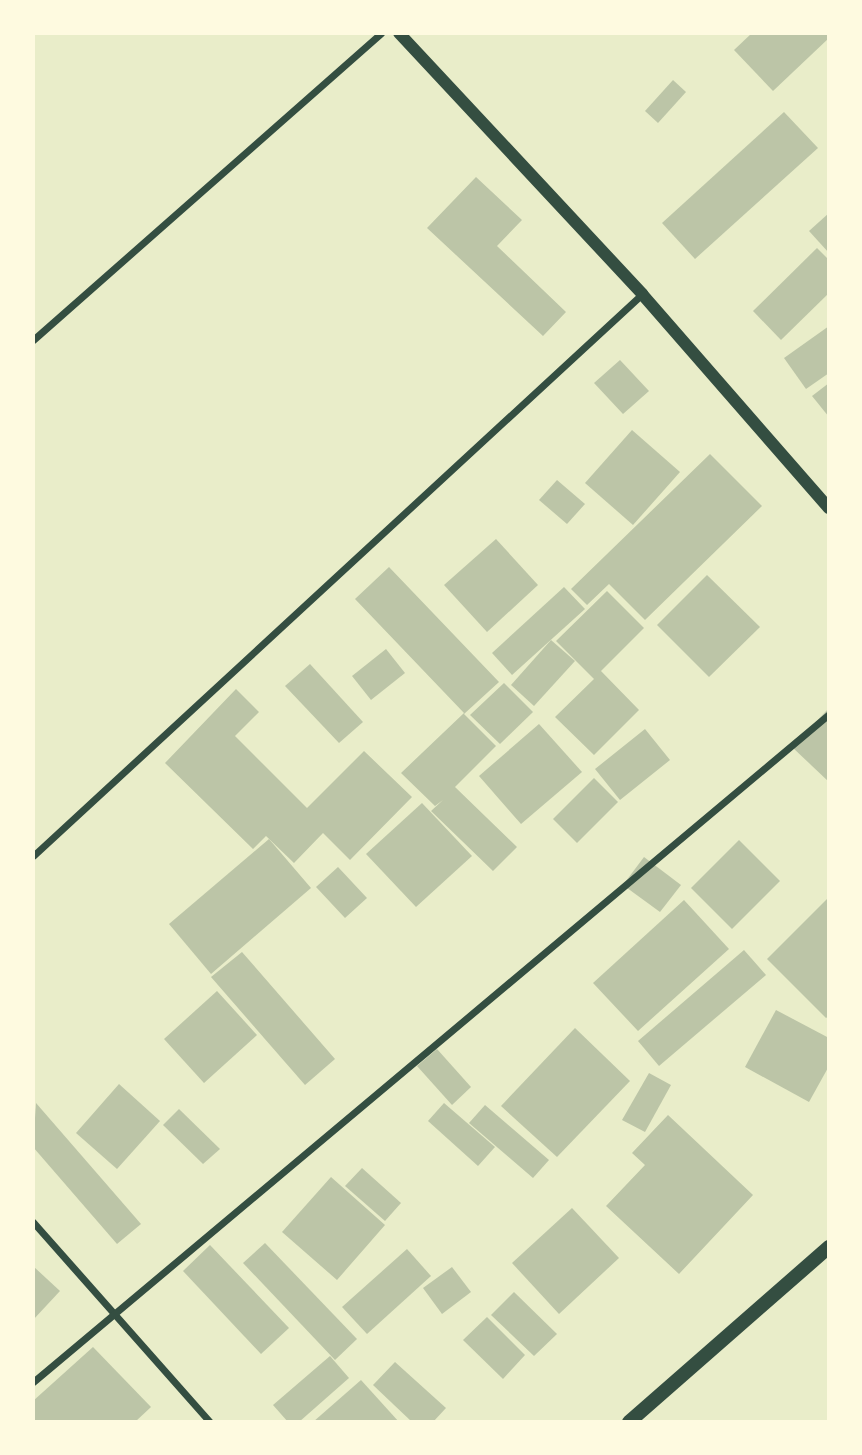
<!DOCTYPE html>
<style>
body{margin:0}
#map{position:relative;width:862px;height:1455px;overflow:hidden;background:#e9edc9;font-family:"Golos Text",sans-serif}
div>[style]{position:absolute}
.building>*{inset:0;background:#bcc5a7}
.minor>*{height:7px;margin:-3.5px;padding:0 3.5px;transform-origin:3.5px;border-radius:3.5px;background:#344e41}
.tertiary>*{height:12px;margin:-6px;padding:0 6px;transform-origin:6px;border-radius:6px;background:#344e41}
.secondary>*{height:14px;margin:-7px;padding:0 7px;transform-origin:7px;border-radius:7px;background:#344e41}
span{translate:-50% -50%;white-space:nowrap;text-align:center;line-height:1.15;-webkit-text-stroke:7px #fefae0;paint-order:stroke}
.frame{position:absolute;inset:0;border:35px solid #fefae0;pointer-events:none}
</style>
<div id="map">
<div class="building">
<i style="clip-path:polygon(752px 33px,829px 33px,829px 38px,773px 91px,734px 50px)"></i>
<i style="clip-path:polygon(673px 80px,686px 92px,658px 123px,645px 111px)"></i>
<i style="clip-path:polygon(784px 112px,818px 148px,695px 259px,662px 223px)"></i>
<i style="clip-path:polygon(476px 177px,522px 220px,497px 246px,566px 312px,543px 336px,427px 228px)"></i>
<i style="clip-path:polygon(829px 213px,829px 253px,809px 231px)"></i>
<i style="clip-path:polygon(817px 248px,829px 260px,829px 293px,781px 340px,753px 311px)"></i>
<i style="clip-path:polygon(829px 326px,829px 373px,806px 389px,784px 358px)"></i>
<i style="clip-path:polygon(620px 360px,649px 391px,623px 414px,594px 383px)"></i>
<i style="clip-path:polygon(829px 383px,829px 417px,812px 396px)"></i>
<i style="clip-path:polygon(632px 430px,680px 472px,633px 525px,585px 483px)"></i>
<i style="clip-path:polygon(710px 454px,762px 506px,645px 620px,609px 584px,587px 605px,571px 589px)"></i>
<i style="clip-path:polygon(557px 480px,585px 504px,567px 524px,539px 500px)"></i>
<i style="clip-path:polygon(496px 539px,538px 585px,487px 632px,444px 585px)"></i>
<i style="clip-path:polygon(389px 567px,499px 682px,464px 714px,496px 746px,455px 787px,517px 847px,493px 871px,431px 811px,443px 800px,435px 806px,401px 773px,464px 713px,355px 599px)"></i>
<i style="clip-path:polygon(707px 575px,760px 627px,709px 677px,657px 625px)"></i>
<i style="clip-path:polygon(564px 587px,585px 609px,512px 675px,492px 653px)"></i>
<i style="clip-path:polygon(607px 591px,644px 628px,601px 671px,639px 710px,594px 755px,555px 717px,594px 679px,556px 641px)"></i>
<i style="clip-path:polygon(551px 640px,575px 661px,534px 706px,511px 685px)"></i>
<i style="clip-path:polygon(386px 649px,405px 673px,371px 700px,352px 676px)"></i>
<i style="clip-path:polygon(310px 664px,363px 722px,339px 743px,285px 686px)"></i>
<i style="clip-path:polygon(504px 683px,533px 712px,500px 744px,470px 715px)"></i>
<i style="clip-path:polygon(236px 689px,259px 712px,235px 736px,307px 808px,364px 751px,412px 797px,350px 860px,323px 833px,294px 863px,266px 836px,253px 849px,165px 763px)"></i>
<i style="clip-path:polygon(829px 708px,829px 782px,792px 747px)"></i>
<i style="clip-path:polygon(539px 724px,582px 772px,521px 824px,479px 776px)"></i>
<i style="clip-path:polygon(645px 729px,670px 760px,620px 800px,595px 769px)"></i>
<i style="clip-path:polygon(594px 778px,618px 802px,577px 843px,553px 819px)"></i>
<i style="clip-path:polygon(422px 803px,472px 856px,416px 907px,366px 854px)"></i>
<i style="clip-path:polygon(269px 839px,311px 888px,211px 974px,169px 924px)"></i>
<i style="clip-path:polygon(739px 840px,780px 881px,732px 929px,691px 888px)"></i>
<i style="clip-path:polygon(644px 857px,681px 885px,660px 912px,623px 885px)"></i>
<i style="clip-path:polygon(338px 867px,367px 898px,345px 918px,316px 887px)"></i>
<i style="clip-path:polygon(829px 897px,829px 1016px,826px 1018px,767px 959px)"></i>
<i style="clip-path:polygon(684px 900px,729px 949px,638px 1031px,593px 983px)"></i>
<i style="clip-path:polygon(744px 950px,766px 975px,659px 1066px,638px 1041px)"></i>
<i style="clip-path:polygon(242px 952px,335px 1059px,305px 1085px,211px 977px)"></i>
<i style="clip-path:polygon(217px 991px,257px 1035px,204px 1083px,164px 1039px)"></i>
<i style="clip-path:polygon(776px 1010px,829px 1038px,829px 1066px,809px 1102px,745px 1067px)"></i>
<i style="clip-path:polygon(575px 1028px,630px 1081px,557px 1157px,501px 1106px)"></i>
<i style="clip-path:polygon(437px 1049px,471px 1087px,452px 1105px,417px 1066px)"></i>
<i style="clip-path:polygon(649px 1073px,671px 1085px,645px 1132px,622px 1120px)"></i>
<i style="clip-path:polygon(119px 1084px,160px 1121px,117px 1169px,76px 1133px)"></i>
<i style="clip-path:polygon(36px 1103px,141px 1224px,117px 1244px,33px 1147px)"></i>
<i style="clip-path:polygon(444px 1103px,495px 1147px,478px 1166px,428px 1121px)"></i>
<i style="clip-path:polygon(485px 1105px,549px 1160px,533px 1178px,469px 1123px)"></i>
<i style="clip-path:polygon(179px 1109px,220px 1149px,203px 1164px,163px 1125px)"></i>
<i style="clip-path:polygon(668px 1115px,753px 1195px,679px 1274px,606px 1206px,645px 1165px,632px 1153px)"></i>
<i style="clip-path:polygon(362px 1168px,401px 1203px,385px 1221px,345px 1186px)"></i>
<i style="clip-path:polygon(331px 1177px,385px 1225px,337px 1280px,282px 1232px)"></i>
<i style="clip-path:polygon(572px 1208px,619px 1258px,559px 1314px,512px 1263px)"></i>
<i style="clip-path:polygon(265px 1243px,357px 1339px,335px 1360px,243px 1263px)"></i>
<i style="clip-path:polygon(210px 1245px,289px 1328px,261px 1354px,183px 1271px)"></i>
<i style="clip-path:polygon(407px 1249px,431px 1276px,367px 1334px,342px 1307px)"></i>
<i style="clip-path:polygon(33px 1266px,60px 1291px,33px 1320px)"></i>
<i style="clip-path:polygon(452px 1267px,471px 1292px,442px 1314px,423px 1288px)"></i>
<i style="clip-path:polygon(514px 1292px,557px 1334px,534px 1356px,491px 1315px)"></i>
<i style="clip-path:polygon(487px 1317px,525px 1355px,503px 1379px,463px 1340px)"></i>
<i style="clip-path:polygon(93px 1347px,151px 1407px,135px 1422px,33px 1422px,33px 1401px)"></i>
<i style="clip-path:polygon(330px 1356px,349px 1378px,299px 1422px,288px 1422px,273px 1405px)"></i>
<i style="clip-path:polygon(395px 1362px,446px 1408px,433px 1422px,412px 1422px,373px 1385px)"></i>
<i style="clip-path:polygon(361px 1380px,399px 1422px,313px 1422px)"></i>
</div>
<div class="minor">
<i style="left:33px;top:340px;width:464px;rotate:-41.4deg"></i>
<i style="left:33px;top:856px;width:829px;rotate:-42.7deg"></i>
<i style="left:33px;top:1222px;width:267px;rotate:48.5deg"></i>
<i style="left:33px;top:1382px;width:1039px;rotate:-40deg"></i>
</div>
<div class="tertiary">
<i style="left:399px;top:33px;width:357px;rotate:47deg"></i>
<i style="left:642px;top:294px;width:284px;rotate:48.9deg"></i>
</div>
<div class="secondary">
<i style="left:629px;top:1422px;width:266px;rotate:-41.2deg"></i>
</div>
<div class="frame"></div>
</div>
